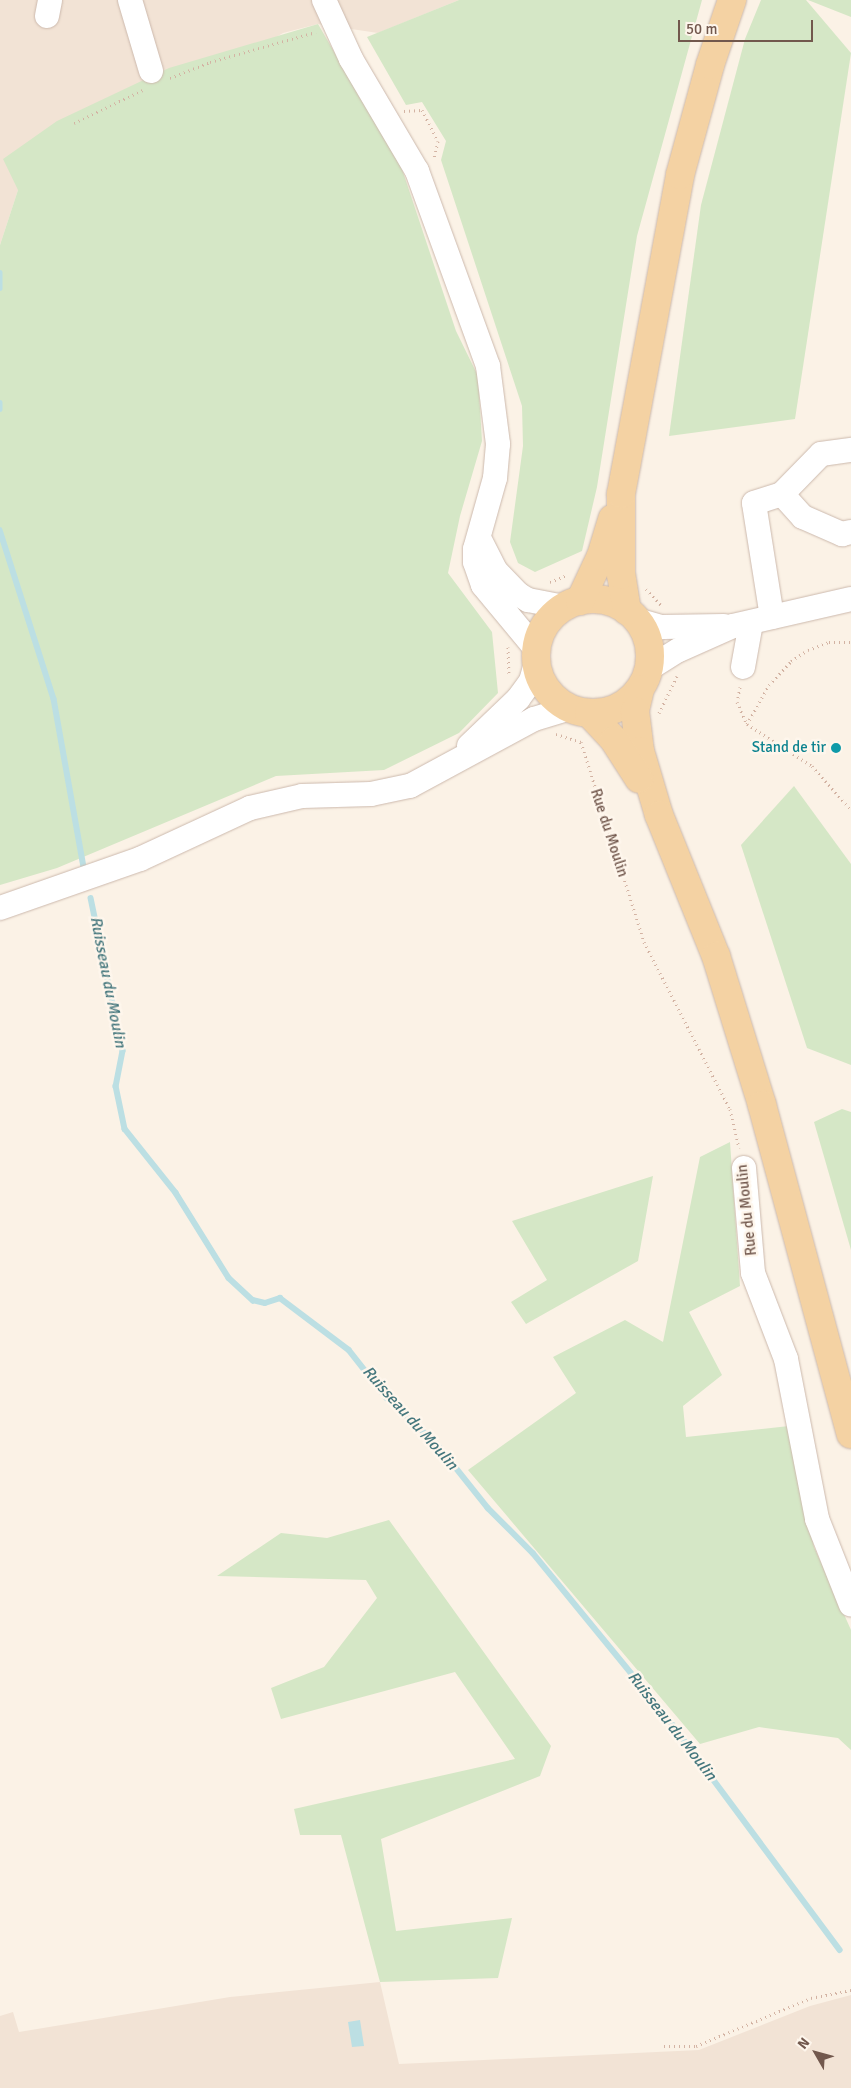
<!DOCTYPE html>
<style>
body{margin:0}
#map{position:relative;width:851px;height:2088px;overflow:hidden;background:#fbf2e6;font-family:Signika,sans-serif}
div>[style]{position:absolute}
.residential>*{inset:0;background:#f2e3d5}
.green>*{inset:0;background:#d5e7c6}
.water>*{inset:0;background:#bcdfe3}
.stream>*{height:5.5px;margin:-2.75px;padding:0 2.75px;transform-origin:2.75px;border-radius:2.75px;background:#bcdfe3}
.path>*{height:3px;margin-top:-1.5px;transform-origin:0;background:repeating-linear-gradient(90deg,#d3b3a3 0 1px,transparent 0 5px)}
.roads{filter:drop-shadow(0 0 1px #ccb9ad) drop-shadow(0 0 1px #ccb9ad)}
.minor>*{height:24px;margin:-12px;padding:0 12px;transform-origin:12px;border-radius:12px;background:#fff}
.major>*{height:28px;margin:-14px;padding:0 14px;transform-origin:14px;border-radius:14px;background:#f4d2a3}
.major>.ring{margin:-14px;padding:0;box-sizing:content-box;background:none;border:28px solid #f4d2a3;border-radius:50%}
.dots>*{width:14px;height:14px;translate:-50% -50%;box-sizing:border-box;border:2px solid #fef6ec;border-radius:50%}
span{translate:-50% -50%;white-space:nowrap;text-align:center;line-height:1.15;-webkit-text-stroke:5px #fef6ec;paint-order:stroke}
.culture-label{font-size:15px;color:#0d838f}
.right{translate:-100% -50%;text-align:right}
.street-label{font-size:15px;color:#72584d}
.water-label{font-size:16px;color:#45777d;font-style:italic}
.north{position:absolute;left:791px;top:2028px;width:50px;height:50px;-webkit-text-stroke:4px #fef6ec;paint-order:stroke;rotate:308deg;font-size:14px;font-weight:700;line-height:20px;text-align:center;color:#72584d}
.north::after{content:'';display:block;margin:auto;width:18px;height:22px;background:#72584d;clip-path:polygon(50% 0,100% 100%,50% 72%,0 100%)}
.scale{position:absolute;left:678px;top:20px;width:135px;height:22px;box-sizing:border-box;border:2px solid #72584d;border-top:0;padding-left:6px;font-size:15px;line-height:18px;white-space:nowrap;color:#72584d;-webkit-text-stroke:4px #fef6ec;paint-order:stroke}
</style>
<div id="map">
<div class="residential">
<i style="clip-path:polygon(0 0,459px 0,378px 33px,318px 24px,283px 33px,18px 190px,0 245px)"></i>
<i style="clip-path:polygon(380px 1982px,399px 2064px,699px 2050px,810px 2006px,851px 1995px,851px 2088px,0 2088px,0 2016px,13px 2012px,19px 2032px,230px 1997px)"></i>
</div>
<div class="green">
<i style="clip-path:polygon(459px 0,702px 0,637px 236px,597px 487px,582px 551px,535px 572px,518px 563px,510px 542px,523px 446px,522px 406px,441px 160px,446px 141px,422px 102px,406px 105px,367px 37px)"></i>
<i style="clip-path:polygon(761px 0,806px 0,851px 53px,795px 419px,669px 436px,701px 205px,745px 39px)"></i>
<i style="clip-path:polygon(808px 0,851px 0,851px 17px)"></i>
<i style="clip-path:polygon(318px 24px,402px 169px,456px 331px,478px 376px,482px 441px,460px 516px,448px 573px,492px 632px,498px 693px,459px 733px,384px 770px,276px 776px,57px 868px,0 885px,0 245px,18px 190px,3px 159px,57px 121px,169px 68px)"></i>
<i style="clip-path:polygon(794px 786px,851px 864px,851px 1065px,807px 1048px,741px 845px)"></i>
<i style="clip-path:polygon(842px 1109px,851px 1112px,851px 1250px,814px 1122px)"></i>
<i style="clip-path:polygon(730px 1142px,740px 1286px,689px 1312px,722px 1375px,683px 1406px,686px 1437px,789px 1426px,814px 1547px,851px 1630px,851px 1750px,838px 1738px,759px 1727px,700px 1744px,468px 1470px,576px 1393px,553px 1357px,625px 1320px,663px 1342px,700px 1157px)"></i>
<i style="clip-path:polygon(653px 1176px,638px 1261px,526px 1324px,511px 1302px,547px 1280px,512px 1221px)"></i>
<i style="clip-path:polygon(389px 1520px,551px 1746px,540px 1776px,381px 1839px,396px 1931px,512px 1918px,498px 1978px,380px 1982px,341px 1835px,300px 1835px,294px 1809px,515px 1759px,455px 1672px,281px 1719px,271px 1688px,324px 1667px,377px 1598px,366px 1580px,217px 1576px,281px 1533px,327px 1538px)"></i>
</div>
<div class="water">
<i style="clip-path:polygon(360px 2020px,364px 2046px,352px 2047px,348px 2022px)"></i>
</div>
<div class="stream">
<i style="left:0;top:273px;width:15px;rotate:90deg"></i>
<i style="left:0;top:403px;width:6px;rotate:90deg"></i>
<i style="left:0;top:530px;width:177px;rotate:72.3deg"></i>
<i style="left:54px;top:699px;width:171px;rotate:79.9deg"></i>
<i style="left:91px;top:898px;width:156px;rotate:78.2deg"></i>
<i style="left:123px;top:1051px;width:36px;rotate:101deg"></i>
<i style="left:116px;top:1086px;width:44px;rotate:78.2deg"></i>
<i style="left:125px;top:1129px;width:82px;rotate:51.4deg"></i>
<i style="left:176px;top:1193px;width:100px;rotate:58.1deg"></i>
<i style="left:229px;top:1278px;width:33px;rotate:43deg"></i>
<i style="left:253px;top:1300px;width:12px;rotate:14deg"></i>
<i style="left:265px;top:1303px;width:16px;rotate:-18deg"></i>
<i style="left:280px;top:1298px;width:86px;rotate:37deg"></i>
<i style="left:349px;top:1350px;width:60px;rotate:51.8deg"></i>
<i style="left:386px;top:1397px;width:69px;rotate:42.7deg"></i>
<i style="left:437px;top:1444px;width:82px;rotate:51.4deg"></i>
<i style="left:488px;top:1508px;width:64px;rotate:45deg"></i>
<i style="left:533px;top:1553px;width:207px;rotate:50.7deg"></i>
<i style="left:664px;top:1713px;width:295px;rotate:53.4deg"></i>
</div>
<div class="path">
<i style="left:170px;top:78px;width:43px;rotate:-21.8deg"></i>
<i style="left:210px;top:62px;width:110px;rotate:-15.8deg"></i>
<i style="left:404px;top:111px;width:18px;rotate:-3deg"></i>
<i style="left:422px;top:110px;width:35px;rotate:63deg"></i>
<i style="left:438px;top:141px;width:18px;rotate:103deg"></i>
<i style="left:74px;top:123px;width:76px;rotate:-25.6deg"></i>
<i style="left:550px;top:582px;width:18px;rotate:-22deg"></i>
<i style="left:646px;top:589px;width:23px;rotate:47deg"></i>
<i style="left:508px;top:647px;width:29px;rotate:88deg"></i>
<i style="left:740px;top:687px;width:15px;rotate:101deg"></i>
<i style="left:737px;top:702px;width:24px;rotate:66deg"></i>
<i style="left:747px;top:724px;width:77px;rotate:32.9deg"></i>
<i style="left:812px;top:766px;width:59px;rotate:48.4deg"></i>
<i style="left:659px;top:713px;width:41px;rotate:-64.1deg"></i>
<i style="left:747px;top:724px;width:45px;rotate:-60.6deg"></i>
<i style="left:769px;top:685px;width:33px;rotate:-47deg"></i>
<i style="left:791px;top:661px;width:20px;rotate:-33deg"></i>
<i style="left:808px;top:650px;width:22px;rotate:-21deg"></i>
<i style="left:829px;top:642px;width:22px"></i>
<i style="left:556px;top:734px;width:26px;rotate:18deg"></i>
<i style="left:581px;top:742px;width:210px;rotate:72.5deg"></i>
<i style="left:644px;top:942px;width:188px;rotate:62.8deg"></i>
<i style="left:730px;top:1109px;width:40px;rotate:77deg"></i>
<i style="left:664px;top:2046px;width:32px"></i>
<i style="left:696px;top:2046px;width:125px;rotate:-22.7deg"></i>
<i style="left:811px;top:1998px;width:41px;rotate:-11.3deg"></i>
</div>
<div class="roads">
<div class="minor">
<i style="left:130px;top:0;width:74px;rotate:73.5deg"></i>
<i style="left:324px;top:0;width:65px;rotate:65.4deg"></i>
<i style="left:351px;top:59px;width:130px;rotate:59.5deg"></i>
<i style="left:417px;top:171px;width:208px;rotate:70deg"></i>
<i style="left:488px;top:366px;width:79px;rotate:82.7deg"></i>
<i style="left:498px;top:444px;width:34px;rotate:95deg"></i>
<i style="left:495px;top:478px;width:74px;rotate:105.7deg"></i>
<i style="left:475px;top:549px;width:13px;rotate:90deg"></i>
<i style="left:475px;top:562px;width:24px;rotate:71deg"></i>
<i style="left:483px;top:585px;width:83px;rotate:50.4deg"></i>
<i style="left:47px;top:16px;width:16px;rotate:-79deg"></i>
<i style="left:782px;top:494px;width:31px;rotate:48deg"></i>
<i style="left:803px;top:517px;width:43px;rotate:23.6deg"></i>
<i style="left:842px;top:534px;width:9px;rotate:-13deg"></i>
<i style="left:481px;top:542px;width:31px;rotate:63deg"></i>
<i style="left:495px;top:570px;width:33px;rotate:46deg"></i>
<i style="left:518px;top:594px;width:12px;rotate:31deg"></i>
<i style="left:528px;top:600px;width:37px;rotate:11deg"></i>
<i style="left:772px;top:617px;width:115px;rotate:-99deg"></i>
<i style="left:754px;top:503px;width:29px;rotate:-18deg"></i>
<i style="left:782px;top:494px;width:56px;rotate:-45.7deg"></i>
<i style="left:821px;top:454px;width:30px;rotate:-8deg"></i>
<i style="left:637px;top:620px;width:26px;rotate:16deg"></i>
<i style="left:662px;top:627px;width:62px;rotate:-0.9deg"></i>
<i style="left:743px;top:667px;width:45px;rotate:-79.7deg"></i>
<i style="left:648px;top:669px;width:36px;rotate:-32deg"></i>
<i style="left:679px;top:650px;width:59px;rotate:-24deg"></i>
<i style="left:733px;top:626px;width:121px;rotate:-12.9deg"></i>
<i style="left:469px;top:746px;width:68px;rotate:-43.8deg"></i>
<i style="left:518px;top:699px;width:22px;rotate:-54deg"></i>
<i style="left:531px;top:681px;width:18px;rotate:-74deg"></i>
<i style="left:0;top:908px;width:148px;rotate:-19.3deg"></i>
<i style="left:140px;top:859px;width:121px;rotate:-24.9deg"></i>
<i style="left:250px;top:808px;width:53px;rotate:-13deg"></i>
<i style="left:302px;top:796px;width:69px;rotate:-1.7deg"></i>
<i style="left:371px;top:794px;width:40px;rotate:-12deg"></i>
<i style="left:410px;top:786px;width:141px;rotate:-28.4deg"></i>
<i style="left:534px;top:719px;width:37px;rotate:-17deg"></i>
<i style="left:744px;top:1168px;width:105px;rotate:85.1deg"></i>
<i style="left:753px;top:1273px;width:92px;rotate:69deg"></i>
<i style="left:786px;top:1359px;width:163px;rotate:79deg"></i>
<i style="left:817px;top:1519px;width:92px;rotate:68.4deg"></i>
</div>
<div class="major">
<i class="ring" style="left:536px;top:599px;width:86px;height:86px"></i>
<i style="left:580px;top:601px;width:50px;rotate:-65deg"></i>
<i style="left:601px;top:556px;width:39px;rotate:-73deg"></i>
<i style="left:627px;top:611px;width:36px;rotate:-99deg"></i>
<i style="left:621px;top:575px;width:81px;rotate:-90deg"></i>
<i style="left:621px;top:494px;width:324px;rotate:-79.5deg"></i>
<i style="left:680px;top:175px;width:114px;rotate:-74.7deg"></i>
<i style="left:710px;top:65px;width:69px;rotate:-71.3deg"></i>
<i style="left:640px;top:689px;width:23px;rotate:103deg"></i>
<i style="left:635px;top:711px;width:40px;rotate:82.9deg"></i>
<i style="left:640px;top:751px;width:67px;rotate:73.5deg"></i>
<i style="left:659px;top:815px;width:152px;rotate:68deg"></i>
<i style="left:716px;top:956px;width:156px;rotate:72.8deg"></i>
<i style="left:762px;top:1105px;width:341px;rotate:74.9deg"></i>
<i style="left:589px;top:713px;width:37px;rotate:47deg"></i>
<i style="left:614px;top:740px;width:46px;rotate:57.3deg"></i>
</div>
</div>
<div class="dots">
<i style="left:836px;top:748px;background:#0f9aa8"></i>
</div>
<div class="culture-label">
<span class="right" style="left:826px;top:748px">Stand de tir</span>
</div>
<div class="street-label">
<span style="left:609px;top:833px;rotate:72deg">Rue du Moulin</span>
<span style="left:747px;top:1210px;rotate:-96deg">Rue du Moulin</span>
</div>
<div class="water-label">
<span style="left:108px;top:982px;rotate:79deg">Ruisseau du Moulin</span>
<span style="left:410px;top:1418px;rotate:48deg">Ruisseau du Moulin</span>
<span style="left:672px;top:1726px;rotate:52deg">Ruisseau du Moulin</span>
</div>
<div class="north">N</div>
<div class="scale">50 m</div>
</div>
